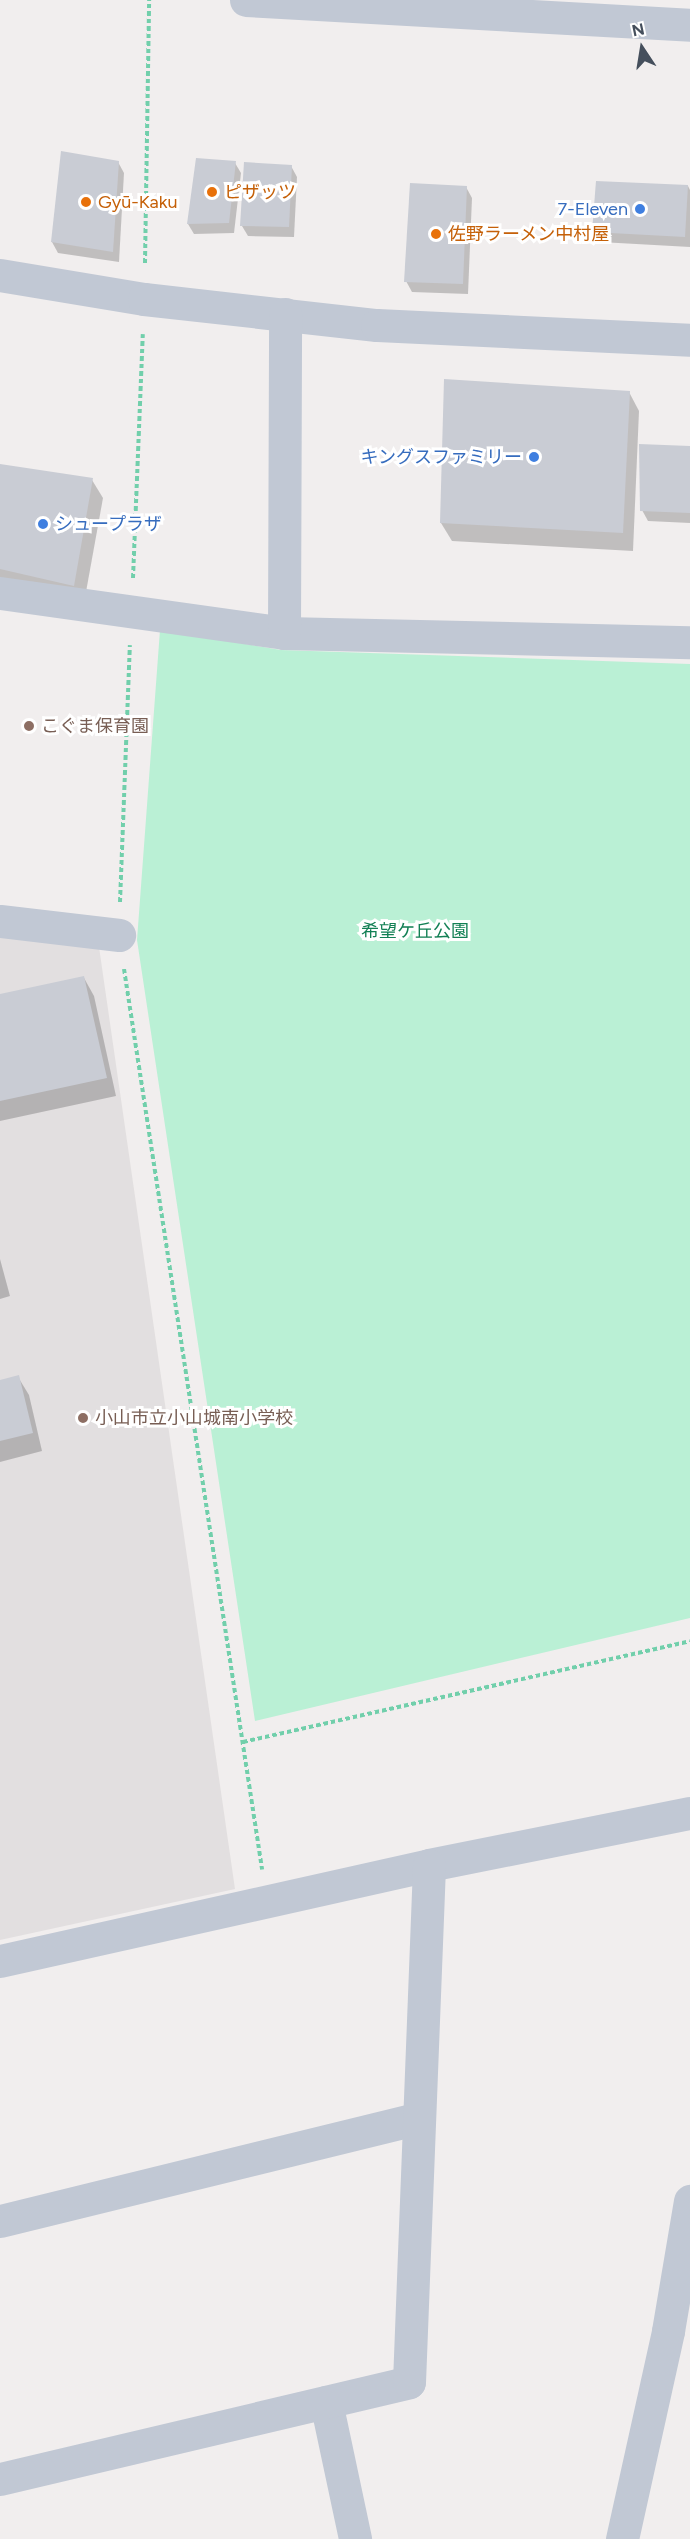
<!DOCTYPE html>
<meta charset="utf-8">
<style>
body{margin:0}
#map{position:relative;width:690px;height:2539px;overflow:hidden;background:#f1eeee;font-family:Figtree,"Noto Sans JP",sans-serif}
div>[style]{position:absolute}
.education>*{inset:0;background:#e2dfe0}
.green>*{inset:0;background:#baf0d5}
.shadow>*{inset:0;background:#0003}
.building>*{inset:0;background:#c9ccd4}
.path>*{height:4px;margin-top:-2px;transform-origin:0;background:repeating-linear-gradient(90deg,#71cfab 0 4.5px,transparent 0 7.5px)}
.minor>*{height:33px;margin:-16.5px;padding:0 16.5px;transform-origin:16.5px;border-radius:16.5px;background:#c1c8d4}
.dots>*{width:16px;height:16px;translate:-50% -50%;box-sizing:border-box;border:3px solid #fff;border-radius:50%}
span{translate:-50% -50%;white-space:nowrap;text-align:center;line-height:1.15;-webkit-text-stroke:6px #fff;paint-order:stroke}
.food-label{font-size:18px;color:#c56008}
.left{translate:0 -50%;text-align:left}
.shop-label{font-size:18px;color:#366cbe}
.right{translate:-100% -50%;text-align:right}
.education-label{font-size:18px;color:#785e54}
.park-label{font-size:18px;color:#138055}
.north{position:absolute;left:612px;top:18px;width:60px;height:60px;-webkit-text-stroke:4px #fff;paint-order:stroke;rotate:348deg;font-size:16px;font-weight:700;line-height:24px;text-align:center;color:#454f5c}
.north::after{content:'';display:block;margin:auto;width:21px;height:27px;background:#454f5c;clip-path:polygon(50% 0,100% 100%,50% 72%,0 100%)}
</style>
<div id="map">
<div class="education">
<i style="clip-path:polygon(0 935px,99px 947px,235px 1889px,0 1940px)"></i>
</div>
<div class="green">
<i style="clip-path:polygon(160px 630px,281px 650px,690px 664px,690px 1618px,255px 1721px,137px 940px)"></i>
</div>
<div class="shadow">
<i style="clip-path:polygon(118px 162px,124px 173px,119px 262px,58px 253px,52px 242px)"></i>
<i style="clip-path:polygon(235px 163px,241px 173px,234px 233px,194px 234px,188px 224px)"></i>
<i style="clip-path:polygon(291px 166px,297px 177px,294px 237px,248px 236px,242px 226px)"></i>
<i style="clip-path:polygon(688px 186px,690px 190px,690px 247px,600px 242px,594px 232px)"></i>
<i style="clip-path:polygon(466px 187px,472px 198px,468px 294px,412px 292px,406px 281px)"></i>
<i style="clip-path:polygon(629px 392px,639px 411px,633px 551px,452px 541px,441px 523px)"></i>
<i style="clip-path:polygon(690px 448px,690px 523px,648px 521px,642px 510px)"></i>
<i style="clip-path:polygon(0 465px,92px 480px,103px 498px,84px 603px,0 584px)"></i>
<i style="clip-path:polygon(84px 978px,94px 996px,116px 1096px,0 1121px,0 995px)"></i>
<i style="clip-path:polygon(0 1259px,10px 1296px,0 1299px)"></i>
<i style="clip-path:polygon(18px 1377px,29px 1395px,42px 1451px,0 1462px,0 1381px)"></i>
</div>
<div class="building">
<i style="clip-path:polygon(61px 151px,119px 161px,113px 252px,51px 242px)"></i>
<i style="clip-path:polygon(196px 158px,236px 161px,229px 223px,187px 224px)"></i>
<i style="clip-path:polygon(244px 162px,292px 165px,289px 227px,240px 226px)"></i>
<i style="clip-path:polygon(596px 181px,688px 185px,685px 237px,592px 232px)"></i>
<i style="clip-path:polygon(410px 183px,467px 186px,463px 284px,404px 282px)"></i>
<i style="clip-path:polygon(444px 379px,630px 391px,623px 533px,440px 523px)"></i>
<i style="clip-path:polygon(639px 444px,690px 446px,690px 513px,640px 511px)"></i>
<i style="clip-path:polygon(0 464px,93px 478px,74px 586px,0 569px)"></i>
<i style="clip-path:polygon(84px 976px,107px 1078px,0 1101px,0 994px)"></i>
<i style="clip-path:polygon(19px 1375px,33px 1433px,0 1441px,0 1380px)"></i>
</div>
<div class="path">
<i style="left:145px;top:263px;width:263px;rotate:-89.1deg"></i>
<i style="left:133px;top:578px;width:244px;rotate:-87.7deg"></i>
<i style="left:120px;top:902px;width:257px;rotate:-87.8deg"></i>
<i style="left:124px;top:969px;width:911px;rotate:81.28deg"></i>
<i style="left:243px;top:1742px;width:458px;rotate:-12.7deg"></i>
</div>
<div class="minor">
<i style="left:246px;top:0;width:445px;rotate:3.2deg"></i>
<i style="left:0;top:275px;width:146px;rotate:9.5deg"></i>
<i style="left:144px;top:299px;width:234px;rotate:6.4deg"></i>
<i style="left:377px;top:325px;width:313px;rotate:2.7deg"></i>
<i style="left:0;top:593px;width:287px;rotate:8deg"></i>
<i style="left:284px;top:633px;width:406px;rotate:1.3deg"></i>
<i style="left:284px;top:633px;width:319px;rotate:-89.8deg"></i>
<i style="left:0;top:921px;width:120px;rotate:6.7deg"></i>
<i style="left:0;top:1961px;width:440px;rotate:-12.6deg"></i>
<i style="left:429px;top:1865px;width:266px;rotate:-11.3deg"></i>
<i style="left:0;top:2221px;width:431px;rotate:-13.8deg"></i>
<i style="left:326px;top:2402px;width:140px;rotate:78deg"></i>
<i style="left:0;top:2479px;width:420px;rotate:-13.3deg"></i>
<i style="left:409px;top:2382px;width:517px;rotate:-87.78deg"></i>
<i style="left:622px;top:2539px;width:213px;rotate:-77.5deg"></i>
<i style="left:668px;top:2331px;width:132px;rotate:-80.4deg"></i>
</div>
<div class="dots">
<i style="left:212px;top:192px;background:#e8710a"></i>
<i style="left:86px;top:202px;background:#e8710a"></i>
<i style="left:640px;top:209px;background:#3f7fe0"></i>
<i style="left:436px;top:234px;background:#e8710a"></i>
<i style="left:534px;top:457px;background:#3f7fe0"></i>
<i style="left:43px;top:524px;background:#3f7fe0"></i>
<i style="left:29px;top:726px;background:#8d6e63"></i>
<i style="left:83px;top:1418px;background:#8d6e63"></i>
</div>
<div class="food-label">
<span class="left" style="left:224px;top:192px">ピザッツ</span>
<span class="left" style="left:98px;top:202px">Gyū-Kaku</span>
<span class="left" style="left:448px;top:234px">佐野ラーメン中村屋</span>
</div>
<div class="shop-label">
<span class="right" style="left:628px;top:209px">7-Eleven</span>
<span class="right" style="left:522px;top:457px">キングスファミリー</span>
<span class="left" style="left:55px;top:524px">シュープラザ</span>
</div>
<div class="education-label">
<span class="left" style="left:41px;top:726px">こぐま保育園</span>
<span class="left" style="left:95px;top:1418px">小山市立小山城南小学校</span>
</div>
<div class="park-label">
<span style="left:415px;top:931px">希望ケ丘公園</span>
</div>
<div class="north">N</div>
</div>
